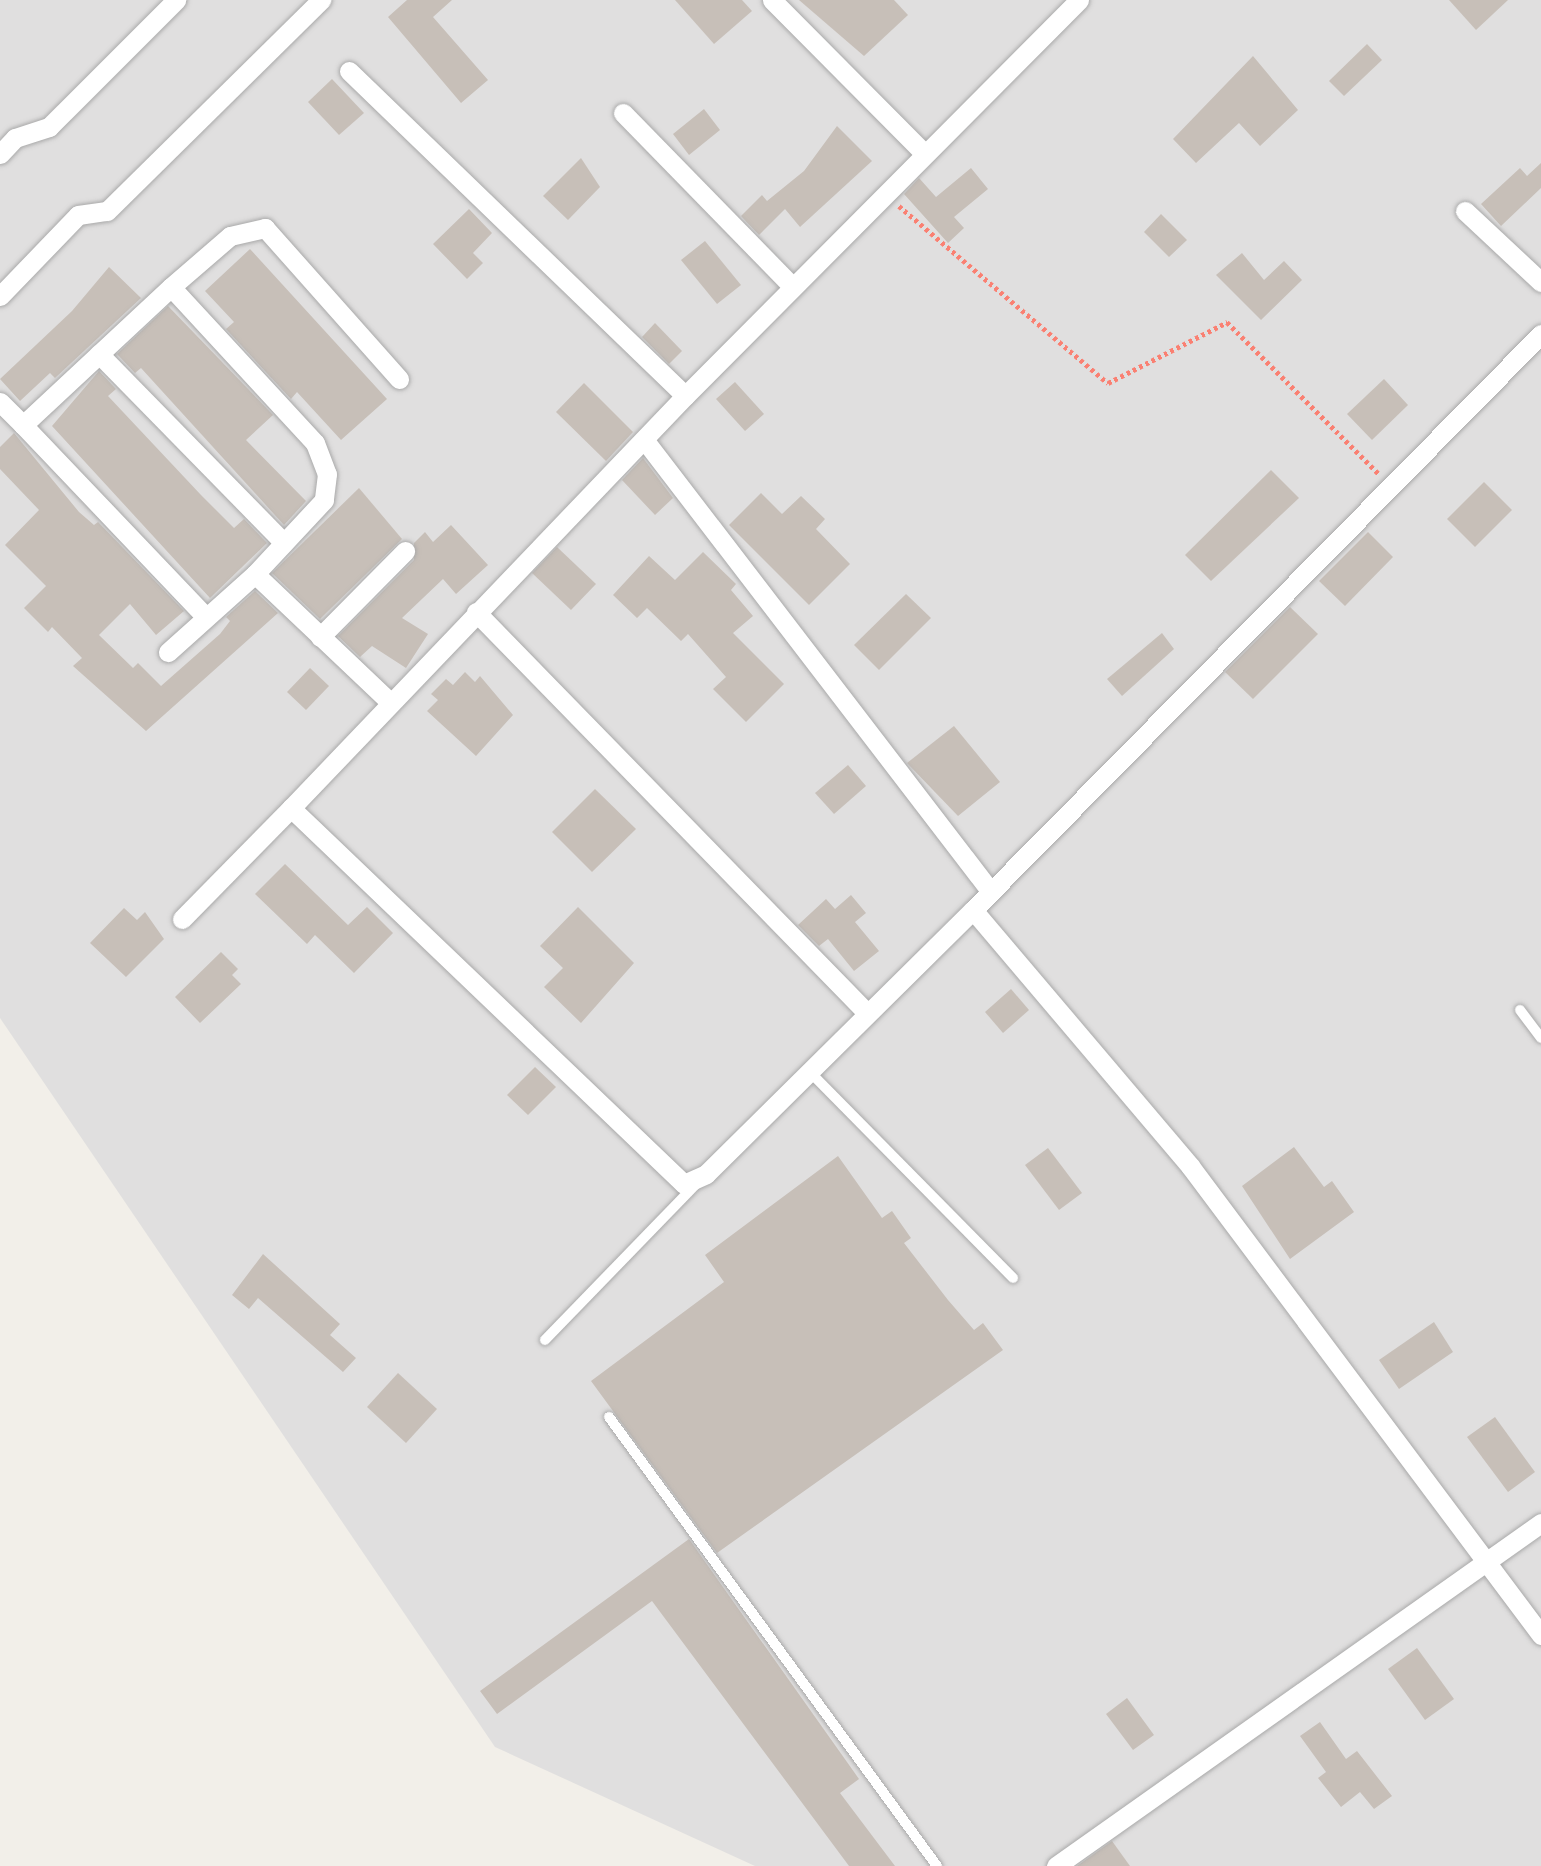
<!DOCTYPE html>
<style>
body{margin:0}
#map{position:relative;width:1541px;height:1866px;overflow:hidden;background:#f2efe9;font-family:"Space Grotesk",sans-serif}
div>[style]{position:absolute}
.residential>*{inset:0;background:#e0dfdf}
.building>*{inset:0;background:#c7bfb8}
.path>*{height:4.5px;margin-top:-2.25px;transform-origin:0;background:repeating-linear-gradient(90deg,#fa8072 0 3.5px,transparent 0 7px)}
.roads{filter:drop-shadow(0 0 2px #a9a9a9) drop-shadow(0 0 2px #a9a9a9)}
.lane>*{height:10px;margin:-5px;padding:0 5px;transform-origin:5px;border-radius:5px;background:#fff}
.street>*{height:19px;margin:-9.5px;padding:0 9.5px;transform-origin:9.5px;border-radius:9.5px;background:#fff}
span{translate:-50% -50%;white-space:nowrap;text-align:center;line-height:1.15;-webkit-text-stroke:5px #fff;paint-order:stroke}
</style>
<div id="map">
<div class="residential">
<i style="clip-path:polygon(0 0,1541px 0,1541px 1866px,755px 1866px,495px 1747px,0 1018px)"></i>
</div>
<div class="building">
<i style="clip-path:polygon(407px 0,452px 0,433px 17px,488px 80px,461px 103px,388px 17px)"></i>
<i style="clip-path:polygon(675px 0,742px 0,752px 11px,714px 44px)"></i>
<i style="clip-path:polygon(799px 0,894px 0,908px 15px,864px 56px)"></i>
<i style="clip-path:polygon(1449px 0,1508px 0,1476px 30px)"></i>
<i style="clip-path:polygon(1367px 44px,1382px 60px,1344px 96px,1329px 81px)"></i>
<i style="clip-path:polygon(1253px 56px,1298px 110px,1260px 146px,1239px 123px,1196px 163px,1173px 139px)"></i>
<i style="clip-path:polygon(332px 79px,364px 113px,339px 135px,308px 102px)"></i>
<i style="clip-path:polygon(704px 109px,720px 130px,689px 155px,673px 134px)"></i>
<i style="clip-path:polygon(837px 126px,872px 161px,800px 227px,785px 209px,759px 235px,741px 216px,762px 195px,767px 201px,804px 171px)"></i>
<i style="clip-path:polygon(581px 158px,600px 187px,568px 220px,543px 196px)"></i>
<i style="clip-path:polygon(1541px 163px,1541px 188px,1501px 226px,1481px 204px,1520px 168px,1527px 176px)"></i>
<i style="clip-path:polygon(971px 168px,988px 189px,954px 217px,964px 228px,948px 243px,904px 194px,919px 178px,936px 197px)"></i>
<i style="clip-path:polygon(469px 209px,492px 233px,473px 253px,483px 263px,467px 279px,433px 244px)"></i>
<i style="clip-path:polygon(1161px 214px,1187px 240px,1169px 257px,1144px 232px)"></i>
<i style="clip-path:polygon(705px 241px,741px 285px,717px 304px,681px 260px)"></i>
<i style="clip-path:polygon(250px 249px,387px 399px,341px 440px,297px 392px,291px 399px,226px 329px,234px 322px,205px 291px)"></i>
<i style="clip-path:polygon(1242px 253px,1264px 280px,1284px 261px,1302px 280px,1261px 320px,1216px 275px)"></i>
<i style="clip-path:polygon(109px 267px,141px 298px,55px 378px,50px 373px,20px 401px,0 379px,72px 311px)"></i>
<i style="clip-path:polygon(168px 306px,273px 415px,246px 440px,306px 501px,284px 525px,141px 368px,135px 373px,117px 354px)"></i>
<i style="clip-path:polygon(655px 323px,682px 351px,669px 364px,642px 337px)"></i>
<i style="clip-path:polygon(99px 371px,116px 389px,108px 396px,201px 495px,234px 528px,244px 519px,267px 543px,210px 598px,52px 426px)"></i>
<i style="clip-path:polygon(1384px 379px,1408px 405px,1372px 440px,1347px 414px)"></i>
<i style="clip-path:polygon(735px 382px,764px 414px,745px 431px,716px 399px)"></i>
<i style="clip-path:polygon(584px 383px,633px 432px,606px 461px,556px 412px)"></i>
<i style="clip-path:polygon(14px 433px,79px 512px,94px 525px,98px 522px,184px 611px,156px 635px,130px 604px,99px 635px,133px 668px,138px 663px,161px 686px,220px 634px,230px 621px,226px 617px,255px 591px,278px 613px,146px 731px,73px 666px,82px 658px,52px 627px,48px 632px,24px 608px,46px 586px,5px 545px,39px 510px,0 469px,0 447px)"></i>
<i style="clip-path:polygon(643px 458px,673px 498px,655px 515px,622px 480px)"></i>
<i style="clip-path:polygon(1271px 470px,1299px 498px,1211px 581px,1185px 555px)"></i>
<i style="clip-path:polygon(1484px 482px,1512px 510px,1475px 547px,1447px 519px)"></i>
<i style="clip-path:polygon(359px 488px,402px 539px,320px 619px,272px 573px)"></i>
<i style="clip-path:polygon(761px 493px,782px 514px,801px 496px,825px 519px,816px 529px,850px 564px,809px 605px,729px 525px)"></i>
<i style="clip-path:polygon(451px 525px,488px 565px,456px 594px,443px 579px,402px 618px,428px 634px,406px 668px,372px 646px,360px 657px,338px 636px,414px 560px,414px 543px,425px 532px,433px 542px)"></i>
<i style="clip-path:polygon(1368px 532px,1393px 557px,1345px 606px,1319px 581px)"></i>
<i style="clip-path:polygon(557px 547px,596px 584px,571px 610px,532px 573px)"></i>
<i style="clip-path:polygon(703px 552px,736px 584px,731px 590px,753px 616px,733px 633px,784px 684px,746px 722px,713px 689px,726px 677px,688px 634px,681px 641px,647px 608px,637px 618px,613px 595px,649px 556px,675px 580px)"></i>
<i style="clip-path:polygon(906px 594px,931px 618px,879px 670px,854px 645px)"></i>
<i style="clip-path:polygon(1290px 607px,1318px 634px,1253px 699px,1225px 672px)"></i>
<i style="clip-path:polygon(1162px 633px,1174px 649px,1122px 696px,1107px 679px)"></i>
<i style="clip-path:polygon(310px 668px,329px 686px,306px 710px,287px 692px)"></i>
<i style="clip-path:polygon(465px 672px,475px 682px,480px 676px,513px 715px,476px 756px,427px 711px,438px 700px,431px 694px,446px 679px,453px 685px)"></i>
<i style="clip-path:polygon(954px 726px,1000px 782px,958px 816px,907px 763px)"></i>
<i style="clip-path:polygon(848px 765px,866px 786px,834px 814px,815px 793px)"></i>
<i style="clip-path:polygon(595px 789px,636px 829px,592px 872px,552px 832px)"></i>
<i style="clip-path:polygon(285px 864px,348px 925px,367px 907px,393px 933px,354px 973px,315px 935px,307px 944px,255px 894px)"></i>
<i style="clip-path:polygon(851px 895px,866px 913px,855px 922px,879px 951px,854px 971px,828px 939px,819px 946px,798px 925px,826px 899px,835px 909px)"></i>
<i style="clip-path:polygon(578px 907px,634px 963px,581px 1023px,544px 987px,563px 968px,540px 946px)"></i>
<i style="clip-path:polygon(124px 908px,137px 920px,145px 912px,164px 939px,126px 977px,90px 943px)"></i>
<i style="clip-path:polygon(221px 952px,238px 969px,232px 975px,241px 984px,200px 1023px,175px 997px)"></i>
<i style="clip-path:polygon(1011px 989px,1029px 1010px,1003px 1033px,985px 1012px)"></i>
<i style="clip-path:polygon(535px 1067px,556px 1087px,528px 1115px,507px 1095px)"></i>
<i style="clip-path:polygon(1294px 1147px,1324px 1187px,1332px 1181px,1354px 1212px,1290px 1259px,1242px 1186px)"></i>
<i style="clip-path:polygon(1048px 1148px,1082px 1193px,1059px 1210px,1025px 1165px)"></i>
<i style="clip-path:polygon(838px 1156px,882px 1218px,892px 1211px,911px 1238px,904px 1243px,948px 1300px,974px 1330px,983px 1323px,1003px 1350px,717px 1553px,591px 1381px,724px 1282px,705px 1255px)"></i>
<i style="clip-path:polygon(263px 1254px,340px 1324px,330px 1335px,356px 1358px,343px 1372px,258px 1298px,249px 1309px,232px 1295px)"></i>
<i style="clip-path:polygon(1434px 1322px,1453px 1352px,1399px 1389px,1379px 1360px)"></i>
<i style="clip-path:polygon(398px 1373px,437px 1409px,406px 1443px,367px 1407px)"></i>
<i style="clip-path:polygon(1495px 1417px,1535px 1472px,1508px 1492px,1467px 1437px)"></i>
<i style="clip-path:polygon(689px 1539px,859px 1779px,840px 1793px,895px 1866px,849px 1866px,652px 1601px,497px 1714px,480px 1691px)"></i>
<i style="clip-path:polygon(1417px 1648px,1454px 1699px,1425px 1720px,1388px 1669px)"></i>
<i style="clip-path:polygon(1127px 1698px,1154px 1735px,1133px 1750px,1106px 1714px)"></i>
<i style="clip-path:polygon(1320px 1722px,1346px 1759px,1357px 1751px,1392px 1796px,1374px 1809px,1360px 1792px,1341px 1807px,1318px 1778px,1326px 1772px,1300px 1736px)"></i>
<i style="clip-path:polygon(1112px 1841px,1130px 1866px,1077px 1866px)"></i>
</div>
<div class="path">
<i style="left:899px;top:206px;width:274px;rotate:40.3deg"></i>
<i style="left:1108px;top:383px;width:134px;rotate:-27.1deg"></i>
<i style="left:1227px;top:322px;width:214px;rotate:45deg"></i>
</div>
<div class="roads">
<div class="lane">
<i style="left:1520px;top:1010px;width:35px;rotate:53deg"></i>
<i style="left:808px;top:1070px;width:292px;rotate:45.4deg"></i>
<i style="left:545px;top:1340px;width:216px;rotate:-45.9deg"></i>
<i style="left:609px;top:1417px;width:556px;rotate:53.85deg"></i>
</div>
<div class="street">
<i style="left:772px;top:0;width:217px;rotate:45.2deg"></i>
<i style="left:1079px;top:0;width:559px;rotate:134.85deg"></i>
<i style="left:685px;top:396px;width:570px;rotate:133.72deg"></i>
<i style="left:291px;top:808px;width:544px;rotate:43.73deg"></i>
<i style="left:684px;top:1184px;width:24px;rotate:-24deg"></i>
<i style="left:706px;top:1174px;width:375px;rotate:-44.7deg"></i>
<i style="left:973px;top:910px;width:809px;rotate:-45.4deg"></i>
<i style="left:349px;top:71px;width:467px;rotate:44deg"></i>
<i style="left:623px;top:113px;width:243px;rotate:45.7deg"></i>
<i style="left:0;top:154px;width:22px;rotate:-47deg"></i>
<i style="left:15px;top:138px;width:36px;rotate:-18deg"></i>
<i style="left:49px;top:127px;width:180px;rotate:-45deg"></i>
<i style="left:1465px;top:211px;width:104px;rotate:43.1deg"></i>
<i style="left:171px;top:287px;width:78px;rotate:-40.8deg"></i>
<i style="left:230px;top:236px;width:36px;rotate:-13deg"></i>
<i style="left:265px;top:228px;width:202px;rotate:48.4deg"></i>
<i style="left:0;top:296px;width:112px;rotate:-46.1deg"></i>
<i style="left:78px;top:215px;width:29px;rotate:-8deg"></i>
<i style="left:107px;top:211px;width:301px;rotate:-44.6deg"></i>
<i style="left:99px;top:354px;width:264px;rotate:45.6deg"></i>
<i style="left:0;top:402px;width:33px;rotate:45deg"></i>
<i style="left:23px;top:425px;width:202px;rotate:-43deg"></i>
<i style="left:171px;top:287px;width:212px;rotate:47.3deg"></i>
<i style="left:315px;top:443px;width:33px;rotate:69deg"></i>
<i style="left:327px;top:474px;width:26px;rotate:97deg"></i>
<i style="left:324px;top:500px;width:101px;rotate:133deg"></i>
<i style="left:255px;top:574px;width:117px;rotate:138.1deg"></i>
<i style="left:23px;top:425px;width:265px;rotate:46.4deg"></i>
<i style="left:646px;top:442px;width:567px;rotate:52.52deg"></i>
<i style="left:255px;top:574px;width:185px;rotate:43.5deg"></i>
<i style="left:476px;top:612px;width:560px;rotate:45.72deg"></i>
<i style="left:320px;top:637px;width:121px;rotate:-45.3deg"></i>
<i style="left:973px;top:910px;width:336px;rotate:49.7deg"></i>
<i style="left:1190px;top:1166px;width:586px;rotate:53.19deg"></i>
<i style="left:182px;top:919px;width:156px;rotate:-45.5deg"></i>
<i style="left:1056px;top:1866px;width:594px;rotate:-35.27deg"></i>
</div>
</div>
</div>
